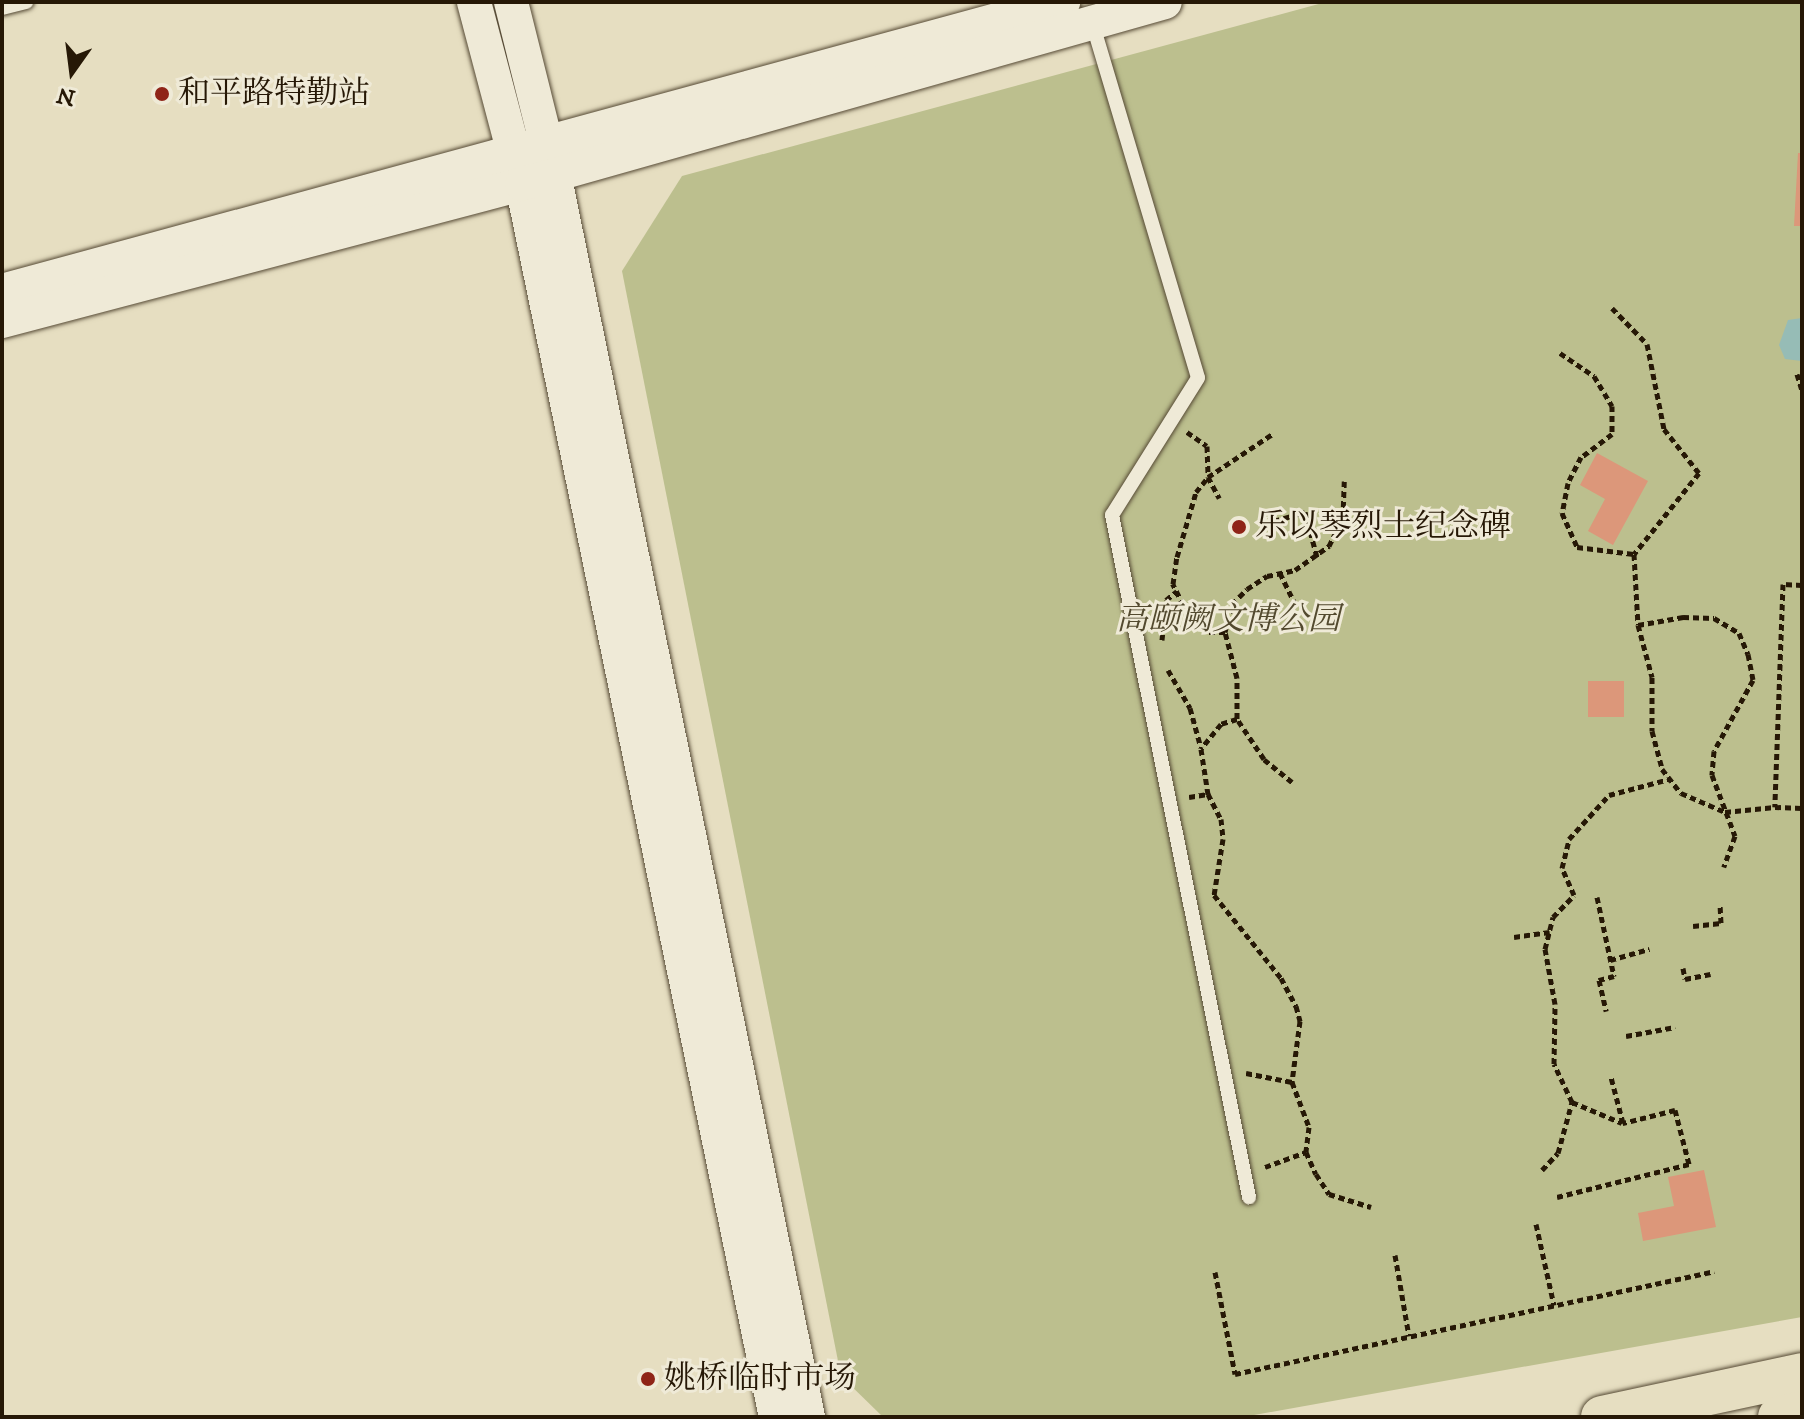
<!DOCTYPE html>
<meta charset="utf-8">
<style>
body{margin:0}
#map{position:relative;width:1804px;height:1419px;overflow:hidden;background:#e6dec1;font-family:"IM FELL DW Pica","Noto Serif SC",serif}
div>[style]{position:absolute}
.green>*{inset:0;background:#bcbf8e}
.water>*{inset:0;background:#96bcb6}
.building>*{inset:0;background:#dc977a}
.path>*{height:5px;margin-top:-2.5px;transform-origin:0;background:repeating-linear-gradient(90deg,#261806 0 6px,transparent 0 10px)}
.roads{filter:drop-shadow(0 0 2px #564a35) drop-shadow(0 0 2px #564a35)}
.service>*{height:14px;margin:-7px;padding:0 7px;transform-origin:7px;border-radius:7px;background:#efead7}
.tertiary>*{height:34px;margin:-17px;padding:0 17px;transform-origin:17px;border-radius:17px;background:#efead7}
.primary>*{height:42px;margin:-21px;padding:0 21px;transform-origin:21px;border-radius:21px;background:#e6dec1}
.dots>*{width:22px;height:22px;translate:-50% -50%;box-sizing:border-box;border:4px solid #efead7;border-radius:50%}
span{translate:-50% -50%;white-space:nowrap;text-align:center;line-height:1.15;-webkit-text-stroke:6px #efead7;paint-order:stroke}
.poi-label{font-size:32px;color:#261806}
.left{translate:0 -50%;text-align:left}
.park-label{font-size:32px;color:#534a2f;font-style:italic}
.frame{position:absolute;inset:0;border:4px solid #261806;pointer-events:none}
.north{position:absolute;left:32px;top:32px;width:80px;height:80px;-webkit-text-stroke:6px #efead7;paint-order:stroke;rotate:194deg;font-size:22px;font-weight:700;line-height:32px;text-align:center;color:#261806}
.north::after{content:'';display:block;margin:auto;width:28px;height:36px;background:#261806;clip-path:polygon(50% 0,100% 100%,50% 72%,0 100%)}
</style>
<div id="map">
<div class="green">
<i style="clip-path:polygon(1326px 2px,1802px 2px,1802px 1317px,1243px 1417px,883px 1417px,841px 1376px,622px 271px,682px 176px)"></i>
</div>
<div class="water">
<i style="clip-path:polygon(1802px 318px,1802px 361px,1785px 359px,1779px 345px,1788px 320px)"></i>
</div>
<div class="building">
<i style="clip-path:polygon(1798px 153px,1802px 153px,1802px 226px,1794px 226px)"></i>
<i style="clip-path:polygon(1597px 453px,1648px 481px,1613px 545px,1588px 531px,1605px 499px,1580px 485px)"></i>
<i style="clip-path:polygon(1588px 681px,1624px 681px,1624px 717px,1588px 717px)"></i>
<i style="clip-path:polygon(1704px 1170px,1716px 1227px,1643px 1241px,1638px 1213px,1674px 1206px,1668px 1177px)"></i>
</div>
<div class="path">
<i style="left:1612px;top:308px;width:50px;rotate:45.8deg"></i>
<i style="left:1647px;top:344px;width:87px;rotate:78.7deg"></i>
<i style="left:1664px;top:429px;width:56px;rotate:51.5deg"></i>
<i style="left:1699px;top:473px;width:104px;rotate:128.7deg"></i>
<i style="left:1634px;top:554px;width:71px;rotate:86.8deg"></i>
<i style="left:1638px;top:625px;width:54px;rotate:74.9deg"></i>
<i style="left:1652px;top:677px;width:54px;rotate:90deg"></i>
<i style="left:1652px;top:731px;width:39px;rotate:75deg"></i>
<i style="left:1662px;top:769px;width:31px;rotate:52deg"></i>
<i style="left:1681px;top:793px;width:48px;rotate:23.4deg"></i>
<i style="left:1725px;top:812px;width:50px;rotate:-5.7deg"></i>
<i style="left:1560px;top:353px;width:41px;rotate:34.1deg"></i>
<i style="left:1594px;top:376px;width:35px;rotate:59deg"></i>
<i style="left:1612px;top:406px;width:28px;rotate:90deg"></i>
<i style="left:1612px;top:434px;width:39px;rotate:143deg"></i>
<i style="left:1581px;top:457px;width:29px;rotate:117deg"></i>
<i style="left:1568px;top:483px;width:31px;rotate:101deg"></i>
<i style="left:1562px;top:513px;width:37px;rotate:66deg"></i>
<i style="left:1577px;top:547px;width:57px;rotate:7deg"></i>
<i style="left:1797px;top:374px;width:17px;rotate:73deg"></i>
<i style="left:1187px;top:432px;width:24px;rotate:35deg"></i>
<i style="left:1207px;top:446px;width:31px;rotate:88deg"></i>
<i style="left:1208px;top:477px;width:24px;rotate:62deg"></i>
<i style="left:1274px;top:521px;width:32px;rotate:-16deg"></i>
<i style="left:1305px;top:512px;width:47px;rotate:75.1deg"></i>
<i style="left:1280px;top:573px;width:39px;rotate:64deg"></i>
<i style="left:1802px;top:585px;width:19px;rotate:-177deg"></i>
<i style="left:1783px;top:584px;width:223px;rotate:92.1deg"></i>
<i style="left:1775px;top:807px;width:27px;rotate:2deg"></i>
<i style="left:1638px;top:625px;width:46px;rotate:-10.1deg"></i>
<i style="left:1683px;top:617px;width:31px;rotate:2deg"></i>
<i style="left:1714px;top:618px;width:29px;rotate:31deg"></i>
<i style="left:1739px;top:633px;width:23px;rotate:67deg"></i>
<i style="left:1748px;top:654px;width:26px;rotate:79deg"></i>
<i style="left:1753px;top:680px;width:81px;rotate:118.8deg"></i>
<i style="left:1714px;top:751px;width:24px;rotate:95deg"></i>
<i style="left:1712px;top:775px;width:65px;rotate:69.3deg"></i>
<i style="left:1735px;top:836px;width:33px;rotate:110deg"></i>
<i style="left:1225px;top:632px;width:19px;rotate:180deg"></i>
<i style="left:1206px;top:632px;width:25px;rotate:-135deg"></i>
<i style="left:1188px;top:614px;width:34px;rotate:-117deg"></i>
<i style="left:1173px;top:584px;width:27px;rotate:-82deg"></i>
<i style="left:1177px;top:557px;width:68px;rotate:-73.7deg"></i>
<i style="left:1196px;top:492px;width:19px;rotate:-51deg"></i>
<i style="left:1208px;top:477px;width:79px;rotate:-33.7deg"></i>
<i style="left:1162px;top:640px;width:40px;rotate:-84.3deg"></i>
<i style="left:1166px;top:600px;width:14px;rotate:-39deg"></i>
<i style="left:1168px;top:670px;width:44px;rotate:59.9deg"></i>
<i style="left:1190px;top:708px;width:41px;rotate:74.6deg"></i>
<i style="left:1237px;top:719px;width:17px;rotate:163deg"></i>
<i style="left:1221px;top:724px;width:32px;rotate:129deg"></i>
<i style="left:1201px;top:749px;width:46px;rotate:81.2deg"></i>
<i style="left:1208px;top:794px;width:28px;rotate:63deg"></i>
<i style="left:1221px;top:819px;width:20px;rotate:84deg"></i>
<i style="left:1223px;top:839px;width:57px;rotate:99.1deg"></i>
<i style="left:1214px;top:895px;width:107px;rotate:51.1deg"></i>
<i style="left:1281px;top:978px;width:32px;rotate:62deg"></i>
<i style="left:1296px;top:1006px;width:16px;rotate:75deg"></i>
<i style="left:1300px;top:1021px;width:62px;rotate:97.5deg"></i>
<i style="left:1292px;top:1082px;width:48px;rotate:69.3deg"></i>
<i style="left:1309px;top:1127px;width:25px;rotate:97deg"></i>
<i style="left:1306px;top:1152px;width:24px;rotate:66deg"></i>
<i style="left:1316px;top:1174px;width:24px;rotate:57deg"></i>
<i style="left:1329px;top:1194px;width:44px;rotate:17.2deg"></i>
<i style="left:1292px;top:782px;width:36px;rotate:-141deg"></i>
<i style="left:1264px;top:759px;width:48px;rotate:-124deg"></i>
<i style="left:1237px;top:719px;width:41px;rotate:-90deg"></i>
<i style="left:1237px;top:678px;width:48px;rotate:-104.6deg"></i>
<i style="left:1225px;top:632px;width:29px;rotate:-76deg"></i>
<i style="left:1232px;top:604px;width:21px;rotate:-45deg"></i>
<i style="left:1247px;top:589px;width:24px;rotate:-33deg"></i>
<i style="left:1267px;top:576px;width:29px;rotate:-12deg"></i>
<i style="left:1295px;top:570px;width:42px;rotate:-35.2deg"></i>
<i style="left:1329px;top:546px;width:32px;rotate:-64deg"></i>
<i style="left:1343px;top:517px;width:36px;rotate:-88deg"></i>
<i style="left:1189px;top:797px;width:19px;rotate:-9deg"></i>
<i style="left:1597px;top:897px;width:81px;rotate:77.9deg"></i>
<i style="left:1614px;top:976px;width:16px;rotate:165deg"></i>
<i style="left:1599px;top:980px;width:32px;rotate:77deg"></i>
<i style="left:1693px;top:926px;width:28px;rotate:-6deg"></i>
<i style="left:1721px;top:923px;width:17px;rotate:-93deg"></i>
<i style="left:1514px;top:937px;width:36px;rotate:-8deg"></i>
<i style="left:1610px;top:960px;width:41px;rotate:-15.8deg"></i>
<i style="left:1683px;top:968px;width:11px;rotate:80deg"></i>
<i style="left:1685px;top:979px;width:26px;rotate:-11deg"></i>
<i style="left:1626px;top:1036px;width:50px;rotate:-10.4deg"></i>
<i style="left:1246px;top:1073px;width:47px;rotate:11.1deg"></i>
<i style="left:1572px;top:1102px;width:54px;rotate:22.8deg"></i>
<i style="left:1265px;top:1167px;width:44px;rotate:-20.1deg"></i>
<i style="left:1542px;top:1170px;width:23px;rotate:-47deg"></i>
<i style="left:1558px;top:1153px;width:53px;rotate:-74.6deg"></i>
<i style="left:1572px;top:1102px;width:42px;rotate:-115.3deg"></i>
<i style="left:1554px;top:1064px;width:60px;rotate:-89deg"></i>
<i style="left:1555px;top:1004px;width:56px;rotate:-100.3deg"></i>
<i style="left:1545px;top:949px;width:33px;rotate:-76deg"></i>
<i style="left:1553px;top:917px;width:30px;rotate:-46deg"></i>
<i style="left:1574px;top:895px;width:30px;rotate:-114deg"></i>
<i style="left:1562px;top:868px;width:30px;rotate:-76deg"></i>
<i style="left:1569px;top:839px;width:59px;rotate:-47.7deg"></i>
<i style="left:1609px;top:795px;width:62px;rotate:-14.9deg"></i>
<i style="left:1557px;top:1197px;width:136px;rotate:-14deg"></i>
<i style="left:1689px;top:1164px;width:56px;rotate:-104.5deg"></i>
<i style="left:1675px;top:1110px;width:54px;rotate:166deg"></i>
<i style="left:1623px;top:1123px;width:48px;rotate:-104.6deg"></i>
<i style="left:1536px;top:1224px;width:83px;rotate:77.5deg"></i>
<i style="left:1395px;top:1255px;width:82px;rotate:80.2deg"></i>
<i style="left:1215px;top:1272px;width:104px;rotate:78.9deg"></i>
<i style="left:1235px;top:1374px;width:490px;rotate:-12.1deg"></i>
</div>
<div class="roads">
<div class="service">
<i style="left:2px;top:8px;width:25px;rotate:-14deg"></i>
<i style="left:1092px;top:22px;width:371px;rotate:73.4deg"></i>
<i style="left:1198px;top:378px;width:162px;rotate:122.1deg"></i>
<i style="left:1112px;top:515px;width:696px;rotate:78.64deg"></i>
</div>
<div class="tertiary">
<i style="left:474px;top:2px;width:188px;rotate:75.2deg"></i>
<i style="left:522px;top:184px;width:1259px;rotate:78.36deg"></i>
<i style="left:511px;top:2px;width:177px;rotate:76deg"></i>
<i style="left:554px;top:174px;width:1269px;rotate:78.45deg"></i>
<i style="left:2px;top:291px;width:1100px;rotate:-15.24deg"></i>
<i style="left:2px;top:321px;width:538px;rotate:-14.76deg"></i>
<i style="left:522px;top:184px;width:668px;rotate:-15.8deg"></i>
</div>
<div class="primary">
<i style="left:1602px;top:1417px;width:205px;rotate:-12.1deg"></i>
<i style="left:1779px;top:1417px;width:24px;rotate:-12deg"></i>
</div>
</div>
<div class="dots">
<i style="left:162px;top:94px;background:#8f2418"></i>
<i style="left:1239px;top:527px;background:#8f2418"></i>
<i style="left:648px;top:1379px;background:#8f2418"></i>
</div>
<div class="poi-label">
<span class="left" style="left:178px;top:94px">和平路特勤站</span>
<span class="left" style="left:1255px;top:527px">乐以琴烈士纪念碑</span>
<span class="left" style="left:664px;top:1379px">姚桥临时市场</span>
</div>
<div class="park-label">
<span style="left:1228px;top:620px">高颐阙文博公园</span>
</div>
<div class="frame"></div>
<div class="north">N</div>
</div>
